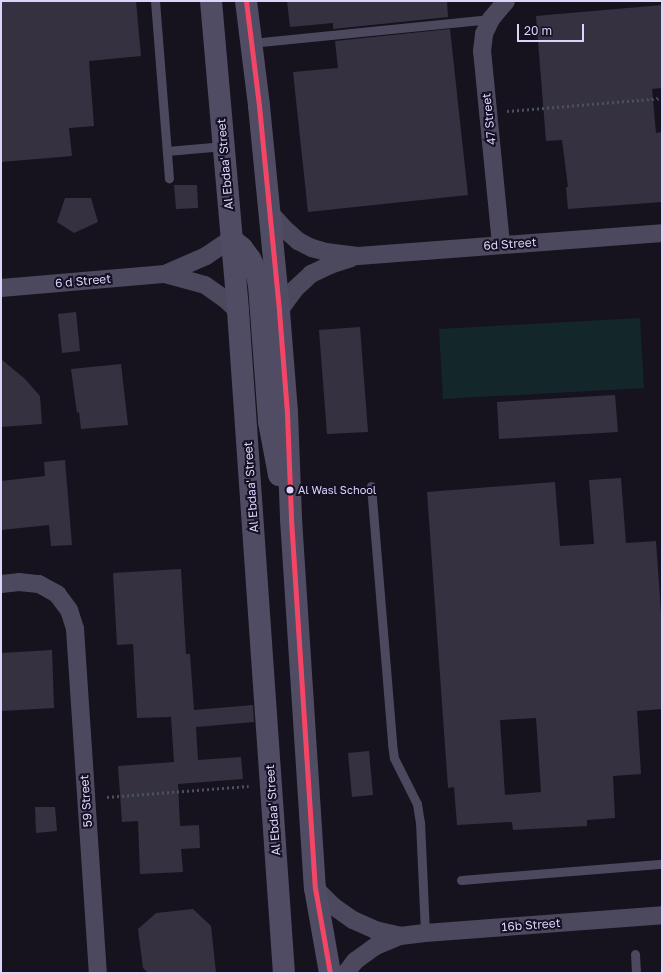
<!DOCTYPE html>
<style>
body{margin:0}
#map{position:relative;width:663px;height:974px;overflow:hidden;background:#16131e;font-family:"Golos Text",sans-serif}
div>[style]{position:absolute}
.green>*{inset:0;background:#13272a}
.building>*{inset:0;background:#363140}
.path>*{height:2.5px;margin-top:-1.25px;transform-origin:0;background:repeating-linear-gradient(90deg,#48515f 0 2px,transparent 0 5px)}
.service>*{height:9px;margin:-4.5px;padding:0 4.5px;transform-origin:4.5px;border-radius:4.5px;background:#4c495e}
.minor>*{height:18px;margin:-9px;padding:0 9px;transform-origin:9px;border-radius:9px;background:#4c495e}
.secondary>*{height:22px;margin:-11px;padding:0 11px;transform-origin:11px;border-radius:11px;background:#504c64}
.bus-1>*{height:5px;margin:-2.5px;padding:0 2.5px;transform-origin:2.5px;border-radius:2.5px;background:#f34667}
.dots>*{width:11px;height:11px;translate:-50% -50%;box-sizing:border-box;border:2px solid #150f22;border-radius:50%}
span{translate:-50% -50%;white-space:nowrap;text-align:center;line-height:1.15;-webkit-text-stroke:4px #150f22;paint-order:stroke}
.bus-label{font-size:11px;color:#ddd4fc}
.left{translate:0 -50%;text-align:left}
.street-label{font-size:12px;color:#ddd4fc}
.frame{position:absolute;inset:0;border:2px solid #ddd4fc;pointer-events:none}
.scale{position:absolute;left:517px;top:24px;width:67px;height:18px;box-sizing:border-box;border:2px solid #ddd4fc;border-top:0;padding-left:5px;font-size:12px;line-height:14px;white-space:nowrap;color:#ddd4fc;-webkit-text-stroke:3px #150f22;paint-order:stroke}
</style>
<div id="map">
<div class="green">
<i style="clip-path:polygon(640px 318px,644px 388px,443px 399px,439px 329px)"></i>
</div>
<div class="building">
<i style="clip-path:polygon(1px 1px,136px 1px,141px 56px,89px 61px,94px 126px,69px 128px,72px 156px,1px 162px)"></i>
<i style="clip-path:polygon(287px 1px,447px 1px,448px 17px,333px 29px,333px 23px,290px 27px)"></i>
<i style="clip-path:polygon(662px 5px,662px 88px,652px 89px,656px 133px,662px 132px,662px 202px,568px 209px,566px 187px,568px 187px,562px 140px,546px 141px,536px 16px)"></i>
<i style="clip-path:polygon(450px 29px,468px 195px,308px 212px,293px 72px,338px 68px,335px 41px)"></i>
<i style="clip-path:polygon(174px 185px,197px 185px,198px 208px,176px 209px)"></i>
<i style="clip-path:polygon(65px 198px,91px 198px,98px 222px,74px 233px,57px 222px)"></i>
<i style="clip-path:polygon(76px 312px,80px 351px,62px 353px,58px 314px)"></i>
<i style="clip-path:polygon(360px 327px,368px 432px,327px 434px,319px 330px)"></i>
<i style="clip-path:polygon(1px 359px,25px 379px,40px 396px,42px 424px,1px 427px)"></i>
<i style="clip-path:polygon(121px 364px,128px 425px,81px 429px,79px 412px,77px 413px,71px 369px)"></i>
<i style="clip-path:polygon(615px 395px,618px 432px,499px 439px,497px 402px)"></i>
<i style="clip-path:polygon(65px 460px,72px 545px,51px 546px,49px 525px,1px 530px,1px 481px,45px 476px,44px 462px)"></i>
<i style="clip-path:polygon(evenodd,621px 478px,626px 543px,656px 541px,662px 627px,662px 709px,637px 711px,641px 774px,613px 776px,615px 818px,587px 820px,587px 826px,513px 830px,512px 822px,457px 825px,454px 787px,448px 788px,427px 492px,555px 482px,560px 546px,594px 544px,589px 480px,621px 478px,536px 718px,541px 792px,505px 795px,500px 720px,536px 718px)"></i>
<i style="clip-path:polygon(181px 569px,186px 654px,190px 654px,194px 710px,253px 705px,254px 722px,196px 727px,198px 760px,241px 757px,243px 779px,178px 784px,180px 826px,199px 825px,200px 848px,181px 849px,183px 872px,140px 874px,138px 821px,122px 822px,118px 766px,174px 762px,171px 717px,137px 718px,133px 644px,117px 645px,113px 573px)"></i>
<i style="clip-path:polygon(52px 650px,54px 708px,1px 711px,1px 653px)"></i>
<i style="clip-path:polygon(369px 751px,373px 795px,352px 797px,348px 753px)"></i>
<i style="clip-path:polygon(35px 807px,55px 807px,57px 831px,36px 833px)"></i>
<i style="clip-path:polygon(193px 909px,211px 926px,216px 973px,148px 973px,143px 968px,138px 929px,156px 913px)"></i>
</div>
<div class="path">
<i style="left:507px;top:111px;width:156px;rotate:-4.8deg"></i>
<i style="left:107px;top:797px;width:142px;rotate:-4.4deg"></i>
</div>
<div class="service">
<i style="left:155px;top:1px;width:178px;rotate:85.5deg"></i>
<i style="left:251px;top:43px;width:241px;rotate:-5.7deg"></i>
<i style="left:167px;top:151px;width:57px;rotate:-5deg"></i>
<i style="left:371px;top:486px;width:259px;rotate:85.3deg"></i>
<i style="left:392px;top:744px;width:14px;rotate:82deg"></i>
<i style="left:394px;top:758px;width:51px;rotate:63.4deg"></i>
<i style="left:417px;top:804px;width:18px;rotate:81deg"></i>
<i style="left:420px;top:822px;width:111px;rotate:87.4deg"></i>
<i style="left:461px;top:880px;width:202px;rotate:-4.6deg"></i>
<i style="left:635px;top:954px;width:19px;rotate:87deg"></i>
</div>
<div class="minor">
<i style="left:270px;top:213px;width:25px;rotate:47deg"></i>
<i style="left:287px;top:231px;width:15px;rotate:42deg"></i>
<i style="left:298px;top:241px;width:16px;rotate:27deg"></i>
<i style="left:312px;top:248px;width:15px;rotate:16deg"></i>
<i style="left:326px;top:252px;width:32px;rotate:7deg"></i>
<i style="left:358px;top:256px;width:305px;rotate:-4.3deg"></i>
<i style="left:501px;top:244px;width:194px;rotate:-95.6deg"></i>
<i style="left:482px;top:51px;width:17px;rotate:-83deg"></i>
<i style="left:484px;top:34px;width:17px;rotate:-65deg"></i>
<i style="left:491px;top:19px;width:23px;rotate:-50deg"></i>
<i style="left:165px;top:274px;width:45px;rotate:-23.7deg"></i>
<i style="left:206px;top:256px;width:30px;rotate:-34deg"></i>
<i style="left:1px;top:288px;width:165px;rotate:-4.9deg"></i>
<i style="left:165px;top:274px;width:41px;rotate:15.4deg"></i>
<i style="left:205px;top:285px;width:24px;rotate:35deg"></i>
<i style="left:225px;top:299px;width:18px;rotate:43deg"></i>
<i style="left:279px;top:311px;width:27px;rotate:-54deg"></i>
<i style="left:295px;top:289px;width:22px;rotate:-43deg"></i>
<i style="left:311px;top:274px;width:21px;rotate:-25deg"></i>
<i style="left:330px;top:265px;width:22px;rotate:-18deg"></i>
<i style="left:1px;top:584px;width:18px;rotate:-6deg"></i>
<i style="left:19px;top:582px;width:20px;rotate:6deg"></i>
<i style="left:39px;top:584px;width:21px;rotate:29deg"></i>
<i style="left:57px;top:594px;width:20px;rotate:53deg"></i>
<i style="left:69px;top:610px;width:20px;rotate:72deg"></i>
<i style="left:75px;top:629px;width:345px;rotate:86.2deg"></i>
<i style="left:315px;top:888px;width:25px;rotate:45deg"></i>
<i style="left:333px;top:906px;width:24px;rotate:35deg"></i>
<i style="left:353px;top:920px;width:24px;rotate:24deg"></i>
<i style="left:375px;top:930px;width:26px;rotate:13deg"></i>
<i style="left:346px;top:973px;width:15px;rotate:-53deg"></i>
<i style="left:355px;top:961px;width:26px;rotate:-36deg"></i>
<i style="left:376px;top:946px;width:26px;rotate:-23deg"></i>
<i style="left:400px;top:936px;width:25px;rotate:-7deg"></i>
<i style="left:425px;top:933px;width:238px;rotate:-4.3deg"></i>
</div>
<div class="secondary">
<i style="left:211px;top:1px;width:311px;rotate:85deg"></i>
<i style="left:238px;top:311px;width:664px;rotate:86.03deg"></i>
<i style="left:246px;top:1px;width:106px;rotate:82.9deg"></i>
<i style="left:259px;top:106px;width:206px;rotate:84.4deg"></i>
<i style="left:279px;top:311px;width:102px;rotate:85.5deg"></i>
<i style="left:287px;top:413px;width:106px;rotate:87.8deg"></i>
<i style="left:291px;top:519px;width:370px;rotate:86.3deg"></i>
<i style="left:315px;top:888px;width:86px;rotate:80deg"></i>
<i style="left:231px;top:239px;width:14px;rotate:39deg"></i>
<i style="left:242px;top:248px;width:14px;rotate:54deg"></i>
<i style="left:250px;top:259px;width:13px;rotate:63deg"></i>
<i style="left:256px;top:271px;width:14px;rotate:78deg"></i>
<i style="left:259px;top:285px;width:137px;rotate:85.8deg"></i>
<i style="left:269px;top:422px;width:54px;rotate:79.3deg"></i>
</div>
<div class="bus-1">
<i style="left:246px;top:1px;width:106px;rotate:82.9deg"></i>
<i style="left:259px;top:106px;width:206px;rotate:84.4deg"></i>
<i style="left:279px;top:311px;width:102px;rotate:85.5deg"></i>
<i style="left:287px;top:413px;width:106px;rotate:87.8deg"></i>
<i style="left:291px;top:519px;width:370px;rotate:86.3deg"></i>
<i style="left:315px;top:888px;width:86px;rotate:80deg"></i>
</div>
<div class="dots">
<i style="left:290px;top:490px;background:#ddd4fc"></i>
</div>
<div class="bus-label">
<span class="left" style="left:298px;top:490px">Al Wasl School</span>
</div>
<div class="street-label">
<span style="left:489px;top:119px;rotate:-96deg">47 Street</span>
<span style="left:225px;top:164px;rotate:-95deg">Al Ebdaa' Street</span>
<span style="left:510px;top:244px;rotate:-4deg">6d Street</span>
<span style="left:83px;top:281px;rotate:-5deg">6 d Street</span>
<span style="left:251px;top:487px;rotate:-94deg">Al Ebdaa' Street</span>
<span style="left:86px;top:801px;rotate:-94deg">59 Street</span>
<span style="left:273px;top:810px;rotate:-94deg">Al Ebdaa' Street</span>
<span style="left:531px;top:925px;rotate:-4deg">16b Street</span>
</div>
<div class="frame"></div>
<div class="scale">20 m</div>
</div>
